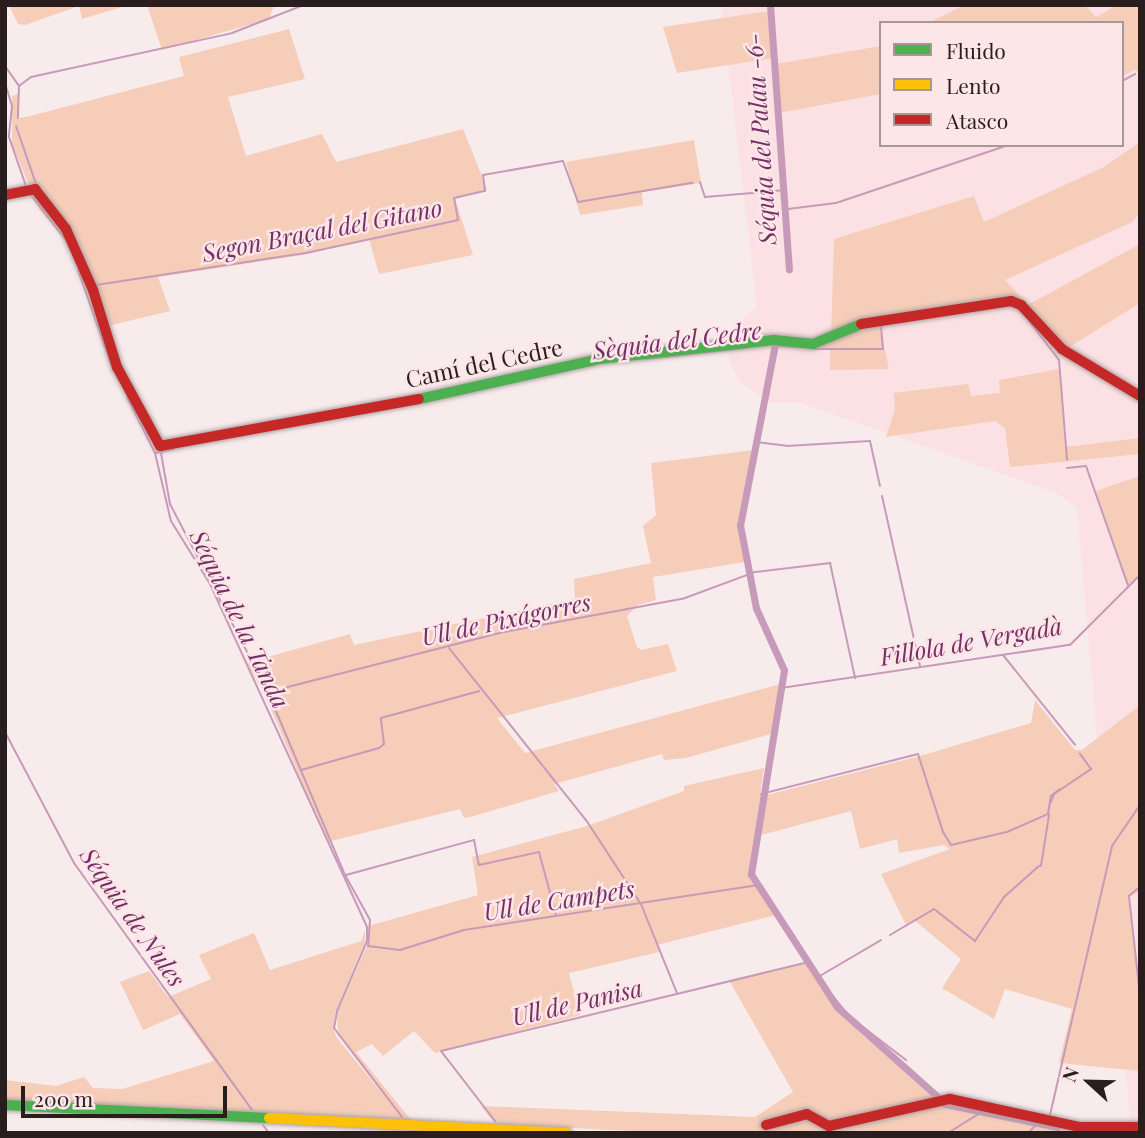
<!DOCTYPE html>
<meta charset="utf-8">
<style>
body{margin:0}
#map{position:relative;width:1145px;height:1138px;overflow:hidden;background:#f8ebec;font-family:"Playfair Display",serif}
div>[style]{position:absolute}
.built>*{inset:0;background:#fbe1e3}
.green>*{inset:0;background:#f5cdb8}
.stream>*{height:2px;margin:-1px;padding:0 1px;transform-origin:1px;border-radius:1px;background:#c89ab9}
.canal>*{height:7px;margin:-3.5px;padding:0 3.5px;transform-origin:3.5px;border-radius:3.5px;background:#c89ab9}
.roads{filter:drop-shadow(0 0 2px #ada0a1) drop-shadow(0 0 2px #ada0a1)}
.fast>*{height:10px;margin:-5px;padding:0 5px;transform-origin:5px;border-radius:5px;background:#4caf50}
.slow>*{height:10px;margin:-5px;padding:0 5px;transform-origin:5px;border-radius:5px;background:#ffc107}
.jam>*{height:10px;margin:-5px;padding:0 5px;transform-origin:5px;border-radius:5px;background:#c62828}
span{translate:-50% -50%;white-space:nowrap;text-align:center;line-height:1.15;-webkit-text-stroke:5px #fde6e7;paint-order:stroke}
.street-label{font-size:23px;color:#2a1d1e}
.water-label{font-size:24px;color:#772d66;font-style:italic}
.frame{position:absolute;inset:0;border:7px solid #2a1d1e;pointer-events:none}
.legend{position:absolute;left:879px;top:21px;width:245px;height:126px;box-sizing:border-box;background:#fde6e7;border:2px solid #a99697;margin:0;padding:9px 12px;list-style:none;font-size:21px;color:#2a1d1e}
.legend li{display:flex;align-items:center;gap:14px;height:35px}
.legend b{width:35px;border:2px solid #a99697}
.north{position:absolute;left:1054px;top:1047px;width:70px;height:70px;-webkit-text-stroke:5px #fde6e7;paint-order:stroke;rotate:292deg;font-size:19px;font-weight:700;line-height:28px;text-align:center;color:#2a1d1e}
.north::after{content:'';display:block;margin:auto;width:24px;height:32px;background:#2a1d1e;clip-path:polygon(50% 0,100% 100%,50% 72%,0 100%)}
.scale{position:absolute;left:21px;top:1086px;width:206px;height:32px;box-sizing:border-box;border:4px solid #2a1d1e;border-top:0;padding-left:9px;font-size:21px;line-height:24px;white-space:nowrap;color:#2a1d1e;-webkit-text-stroke:5px #fde6e7;paint-order:stroke}
</style>
<div id="map">
<div class="built">
<i style="clip-path:polygon(evenodd,721px 5px,1140px 5px,1140px 1133px,1131px 1133px,1077px 508px,1056px 493px,798px 402px,771px 403px,740px 382px,729px 360px,731px 339px,740px 321px,757px 307px,721px 5px,881px 23px,1122px 23px,1122px 145px,881px 145px,881px 23px)"></i>
</div>
<div class="green">
<i style="clip-path:polygon(9px 5px,129px 5px,82px 19px,79px 6px,25px 25px,18px 24px)"></i>
<i style="clip-path:polygon(147px 5px,274px 5px,269px 19px,162px 50px)"></i>
<i style="clip-path:polygon(965px 5px,1085px 5px,1096px 17px,1117px 5px,1140px 5px,1140px 73px,1135px 70px,1122px 76px,1122px 23px,928px 23px)"></i>
<i style="clip-path:polygon(769px 11px,774px 58px,677px 73px,663px 27px)"></i>
<i style="clip-path:polygon(289px 29px,305px 79px,228px 97px,246px 156px,322px 134px,336px 162px,463px 129px,487px 189px,455px 199px,473px 255px,379px 274px,369px 239px,303px 255px,158px 277px,170px 311px,99px 328px,72px 249px,39px 209px,12px 144px,12px 96px,19px 94px,19px 118px,26px 117px,184px 76px,179px 57px)"></i>
<i style="clip-path:polygon(881px 46px,881px 94px,779px 113px,775px 64px)"></i>
<i style="clip-path:polygon(694px 140px,701px 183px,642px 192px,643px 205px,580px 215px,566px 162px)"></i>
<i style="clip-path:polygon(1140px 142px,1140px 213px,1132px 222px,1005px 280px,1025px 301px,879px 323px,889px 369px,830px 370px,830px 350px,814px 350px,831px 339px,834px 239px,974px 196px,984px 222px,1104px 167px)"></i>
<i style="clip-path:polygon(1140px 244px,1140px 303px,1066px 349px,1022px 308px)"></i>
<i style="clip-path:polygon(1059px 369px,1065px 447px,1140px 438px,1140px 454px,1010px 467px,1005px 428px,995px 421px,886px 437px,895px 410px,894px 393px,968px 384px,971px 396px,1000px 393px,999px 380px)"></i>
<i style="clip-path:polygon(754px 450px,739px 525px,745px 562px,653px 577px,656px 600px,638px 605px,627px 616px,637px 647px,641px 650px,668px 644px,677px 671px,497px 718px,525px 753px,781px 684px,771px 734px,686px 758px,664px 760px,662px 754px,554px 784px,559px 791px,470px 817px,464px 818px,460px 809px,327px 842px,263px 690px,246px 663px,350px 634px,354px 645px,575px 599px,574px 579px,651px 563px,643px 526px,656px 515px,651px 463px)"></i>
<i style="clip-path:polygon(1140px 476px,1140px 576px,1129px 586px,1096px 491px)"></i>
<i style="clip-path:polygon(1035px 700px,1075px 750px,1082px 750px,1140px 705px,1140px 891px,1129px 897px,1140px 990px,1140px 1071px,1059px 1063px,1072px 1009px,1005px 989px,994px 1019px,942px 988px,961px 959px,914px 920px,906px 925px,881px 874px,950px 849px,944px 845px,899px 853px,897px 839px,860px 849px,851px 811px,754px 837px,750px 873px,776px 915px,657px 945px,659px 952px,569px 973px,580px 1015px,435px 1053px,414px 1031px,383px 1056px,372px 1044px,356px 1052px,411px 1120px,5px 1100px,5px 1080px,56px 1086px,84px 1077px,93px 1088px,122px 1089px,214px 1061px,180px 1014px,143px 1030px,120px 982px,149px 971px,168px 997px,211px 979px,199px 955px,254px 933px,270px 970px,361px 941px,365px 931px,365px 942px,335px 1013px,333px 1028px,337px 1038px,389px 1102px,338px 1035px,337px 1012px,367px 946px,368px 926px,478px 895px,472px 857px,587px 826px,684px 791px,684px 786px,764px 768px,760px 794px,771px 794px,920px 756px,1031px 723px)"></i>
<i style="clip-path:polygon(805px 963px,837px 1009px,866px 1038px,954px 1107px,1079px 1130px,1124px 1128px,1140px 1120px,1140px 1133px,670px 1133px,495px 1124px,481px 1106px,755px 1117px,793px 1092px,729px 980px)"></i>
</div>
<div class="stream">
<i style="left:5px;top:66px;width:24px;rotate:55deg"></i>
<i style="left:19px;top:86px;width:32px;rotate:92deg"></i>
<i style="left:1122px;top:81px;width:15px;rotate:-28deg"></i>
<i style="left:5px;top:83px;width:24px;rotate:73deg"></i>
<i style="left:12px;top:106px;width:31px;rotate:96deg"></i>
<i style="left:9px;top:137px;width:52px;rotate:70.9deg"></i>
<i style="left:19px;top:86px;width:15px;rotate:-37deg"></i>
<i style="left:31px;top:77px;width:206px;rotate:-12.3deg"></i>
<i style="left:232px;top:33px;width:77px;rotate:-21.3deg"></i>
<i style="left:16px;top:126px;width:61px;rotate:71deg"></i>
<i style="left:700px;top:182px;width:16px;rotate:72deg"></i>
<i style="left:705px;top:197px;width:81px;rotate:-4.9deg"></i>
<i style="left:30px;top:194px;width:57px;rotate:52.1deg"></i>
<i style="left:788px;top:209px;width:48px;rotate:-7.1deg"></i>
<i style="left:836px;top:203px;width:182px;rotate:-18.6deg"></i>
<i style="left:78px;top:270px;width:106px;rotate:70.7deg"></i>
<i style="left:96px;top:285px;width:212px;rotate:-8.7deg"></i>
<i style="left:306px;top:253px;width:156px;rotate:-12.2deg"></i>
<i style="left:458px;top:220px;width:22px;rotate:-100deg"></i>
<i style="left:454px;top:198px;width:32px;rotate:-13deg"></i>
<i style="left:485px;top:191px;width:16px;rotate:-97deg"></i>
<i style="left:483px;top:175px;width:81px;rotate:-9.9deg"></i>
<i style="left:563px;top:161px;width:44px;rotate:69.9deg"></i>
<i style="left:578px;top:202px;width:116px;rotate:-9.5deg"></i>
<i style="left:1026px;top:317px;width:54px;rotate:52.5deg"></i>
<i style="left:1059px;top:360px;width:100px;rotate:85.4deg"></i>
<i style="left:779px;top:346px;width:15px;rotate:4deg"></i>
<i style="left:813px;top:349px;width:70px"></i>
<i style="left:883px;top:349px;width:22px;rotate:-95deg"></i>
<i style="left:647px;top:359px;width:99px;rotate:-6.4deg"></i>
<i style="left:127px;top:397px;width:63px;rotate:63.4deg"></i>
<i style="left:155px;top:453px;width:70px;rotate:76.8deg"></i>
<i style="left:171px;top:521px;width:74px;rotate:58.2deg"></i>
<i style="left:210px;top:584px;width:377px;rotate:65.4deg"></i>
<i style="left:367px;top:927px;width:14px;rotate:90deg"></i>
<i style="left:367px;top:941px;width:76px;rotate:113.2deg"></i>
<i style="left:337px;top:1011px;width:17px;rotate:100deg"></i>
<i style="left:334px;top:1028px;width:112px;rotate:52.6deg"></i>
<i style="left:756px;top:442px;width:31px;rotate:7deg"></i>
<i style="left:787px;top:446px;width:83px;rotate:-3.4deg"></i>
<i style="left:870px;top:441px;width:46px;rotate:77.5deg"></i>
<i style="left:156px;top:453px;width:18px;rotate:-13deg"></i>
<i style="left:161px;top:453px;width:52px;rotate:80deg"></i>
<i style="left:170px;top:504px;width:212px;rotate:62.5deg"></i>
<i style="left:268px;top:692px;width:199px;rotate:67.2deg"></i>
<i style="left:345px;top:875px;width:51px;rotate:60.9deg"></i>
<i style="left:370px;top:920px;width:26px;rotate:94deg"></i>
<i style="left:368px;top:946px;width:32px;rotate:7deg"></i>
<i style="left:400px;top:950px;width:67px;rotate:-17.4deg"></i>
<i style="left:464px;top:930px;width:296px;rotate:-8.7deg"></i>
<i style="left:1067px;top:468px;width:19px;rotate:-6deg"></i>
<i style="left:1086px;top:466px;width:126px;rotate:70.6deg"></i>
<i style="left:882px;top:496px;width:174px;rotate:77.4deg"></i>
<i style="left:449px;top:648px;width:220px;rotate:51.5deg"></i>
<i style="left:586px;top:820px;width:100px;rotate:56.8deg"></i>
<i style="left:641px;top:904px;width:96px;rotate:68deg"></i>
<i style="left:1003px;top:655px;width:115px;rotate:51.3deg"></i>
<i style="left:781px;top:688px;width:292px;rotate:-8.5deg"></i>
<i style="left:1070px;top:645px;width:99px;rotate:-45deg"></i>
<i style="left:268px;top:692px;width:244px;rotate:-14.3deg"></i>
<i style="left:504px;top:632px;width:184px;rotate:-10.6deg"></i>
<i style="left:685px;top:598px;width:75px;rotate:-20.4deg"></i>
<i style="left:755px;top:572px;width:76px;rotate:-6.8deg"></i>
<i style="left:830px;top:563px;width:118px;rotate:77.7deg"></i>
<i style="left:5px;top:732px;width:148px;rotate:62.2deg"></i>
<i style="left:74px;top:863px;width:304px;rotate:54.2deg"></i>
<i style="left:301px;top:770px;width:81px;rotate:-15.8deg"></i>
<i style="left:379px;top:748px;width:6px;rotate:-39deg"></i>
<i style="left:384px;top:744px;width:26px;rotate:-97deg"></i>
<i style="left:381px;top:718px;width:102px;rotate:-15.4deg"></i>
<i style="left:761px;top:794px;width:162px;rotate:-14.3deg"></i>
<i style="left:918px;top:754px;width:82px;rotate:72.2deg"></i>
<i style="left:943px;top:832px;width:15px;rotate:58deg"></i>
<i style="left:951px;top:845px;width:57px;rotate:-13.1deg"></i>
<i style="left:1007px;top:832px;width:45px;rotate:-23.7deg"></i>
<i style="left:1048px;top:814px;width:18px;rotate:-81deg"></i>
<i style="left:1051px;top:796px;width:11px;rotate:-38deg"></i>
<i style="left:1051px;top:802px;width:9px;rotate:-69deg"></i>
<i style="left:1054px;top:794px;width:45px;rotate:-34deg"></i>
<i style="left:1091px;top:769px;width:19px;rotate:-126deg"></i>
<i style="left:1041px;top:866px;width:52px;rotate:-81.1deg"></i>
<i style="left:751px;top:874px;width:122px;rotate:57.3deg"></i>
<i style="left:817px;top:977px;width:52px;rotate:50.5deg"></i>
<i style="left:850px;top:1017px;width:71px;rotate:37.5deg"></i>
<i style="left:346px;top:875px;width:133px;rotate:-15.3deg"></i>
<i style="left:474px;top:840px;width:25px;rotate:79deg"></i>
<i style="left:479px;top:865px;width:61px;rotate:-12.2deg"></i>
<i style="left:539px;top:852px;width:65px;rotate:74.9deg"></i>
<i style="left:1140px;top:887px;width:14px;rotate:141deg"></i>
<i style="left:1129px;top:896px;width:101px;rotate:83.7deg"></i>
<i style="left:890px;top:935px;width:51px;rotate:-30.6deg"></i>
<i style="left:934px;top:909px;width:52px;rotate:38deg"></i>
<i style="left:975px;top:941px;width:53px;rotate:-56.6deg"></i>
<i style="left:1004px;top:897px;width:47px;rotate:-41.5deg"></i>
<i style="left:818px;top:977px;width:73px;rotate:-30.4deg"></i>
<i style="left:939px;top:1097px;width:11px;rotate:-15deg"></i>
<i style="left:1050px;top:1115px;width:276px;rotate:-77deg"></i>
<i style="left:1112px;top:846px;width:50px;rotate:-55.7deg"></i>
<i style="left:495px;top:1121px;width:88px;rotate:-127.6deg"></i>
<i style="left:441px;top:1051px;width:375px;rotate:-13.6deg"></i>
<i style="left:263px;top:1125px;width:10px;rotate:53deg"></i>
<i style="left:948px;top:1133px;width:36px;rotate:-32deg"></i>
<i style="left:1028px;top:1133px;width:13px;rotate:-45deg"></i>
</div>
<div class="canal">
<i style="left:770px;top:5px;width:265px;rotate:85.9deg"></i>
<i style="left:775px;top:344px;width:184px;rotate:100.9deg"></i>
<i style="left:740px;top:525px;width:85px;rotate:79.1deg"></i>
<i style="left:756px;top:608px;width:68px;rotate:65.7deg"></i>
<i style="left:784px;top:670px;width:207px;rotate:99.2deg"></i>
<i style="left:751px;top:874px;width:158px;rotate:57.1deg"></i>
<i style="left:837px;top:1007px;width:137px;rotate:41.7deg"></i>
<i style="left:945px;top:1104px;width:114px;rotate:11.6deg"></i>
</div>
<div class="roads">
<div class="fast">
<i style="left:419px;top:399px;width:184px;rotate:-12.5deg"></i>
<i style="left:599px;top:359px;width:176px;rotate:-6.2deg"></i>
<i style="left:774px;top:340px;width:39px;rotate:6deg"></i>
<i style="left:813px;top:344px;width:52px;rotate:-22.6deg"></i>
<i style="left:5px;top:1105px;width:264px;rotate:2.8deg"></i>
</div>
<div class="slow">
<i style="left:269px;top:1118px;width:298px;rotate:2.9deg"></i>
</div>
<div class="jam">
<i style="left:5px;top:195px;width:31px;rotate:-11deg"></i>
<i style="left:35px;top:189px;width:51px;rotate:52.2deg"></i>
<i style="left:66px;top:229px;width:67px;rotate:66.1deg"></i>
<i style="left:93px;top:290px;width:81px;rotate:72.7deg"></i>
<i style="left:117px;top:367px;width:90px;rotate:61.4deg"></i>
<i style="left:160px;top:446px;width:263px;rotate:-10.3deg"></i>
<i style="left:861px;top:324px;width:152px;rotate:-8.7deg"></i>
<i style="left:1011px;top:301px;width:11px;rotate:22deg"></i>
<i style="left:1021px;top:305px;width:60px;rotate:47deg"></i>
<i style="left:1062px;top:349px;width:91px;rotate:31.1deg"></i>
<i style="left:766px;top:1125px;width:42px;rotate:-15deg"></i>
<i style="left:807px;top:1114px;width:25px;rotate:29deg"></i>
<i style="left:829px;top:1126px;width:124px;rotate:-12.6deg"></i>
<i style="left:950px;top:1099px;width:133px;rotate:12.2deg"></i>
<i style="left:1080px;top:1127px;width:60px"></i>
</div>
</div>
<div class="street-label">
<span style="left:484px;top:363px;rotate:-12deg">Camí del Cedre</span>
</div>
<div class="water-label">
<span style="left:760px;top:139px;rotate:-94deg">Séquia del Palau -6-</span>
<span style="left:322px;top:230px;rotate:-11deg">Segon Braçal del Gitano</span>
<span style="left:677px;top:340px;rotate:-7deg">Sèquia del Cedre</span>
<span style="left:240px;top:619px;rotate:64deg">Séquia de la Tanda</span>
<span style="left:506px;top:619px;rotate:-12deg">Ull de Pixágorres</span>
<span style="left:971px;top:641px;rotate:-10deg">Fillola de Vergadà</span>
<span style="left:559px;top:900px;rotate:-9deg">Ull de Campets</span>
<span style="left:133px;top:917px;rotate:55deg">Séquia de Nules</span>
<span style="left:577px;top:1002px;rotate:-13deg">Ull de Panisa</span>
</div>
<div class="frame"></div>
<ul class="legend">
<li><b style="height:9px;background:#4caf50"></b>Fluido</li>
<li><b style="height:9px;background:#ffc107"></b>Lento</li>
<li><b style="height:9px;background:#c62828"></b>Atasco</li>
</ul>
<div class="north">N</div>
<div class="scale">200 m</div>
</div>
